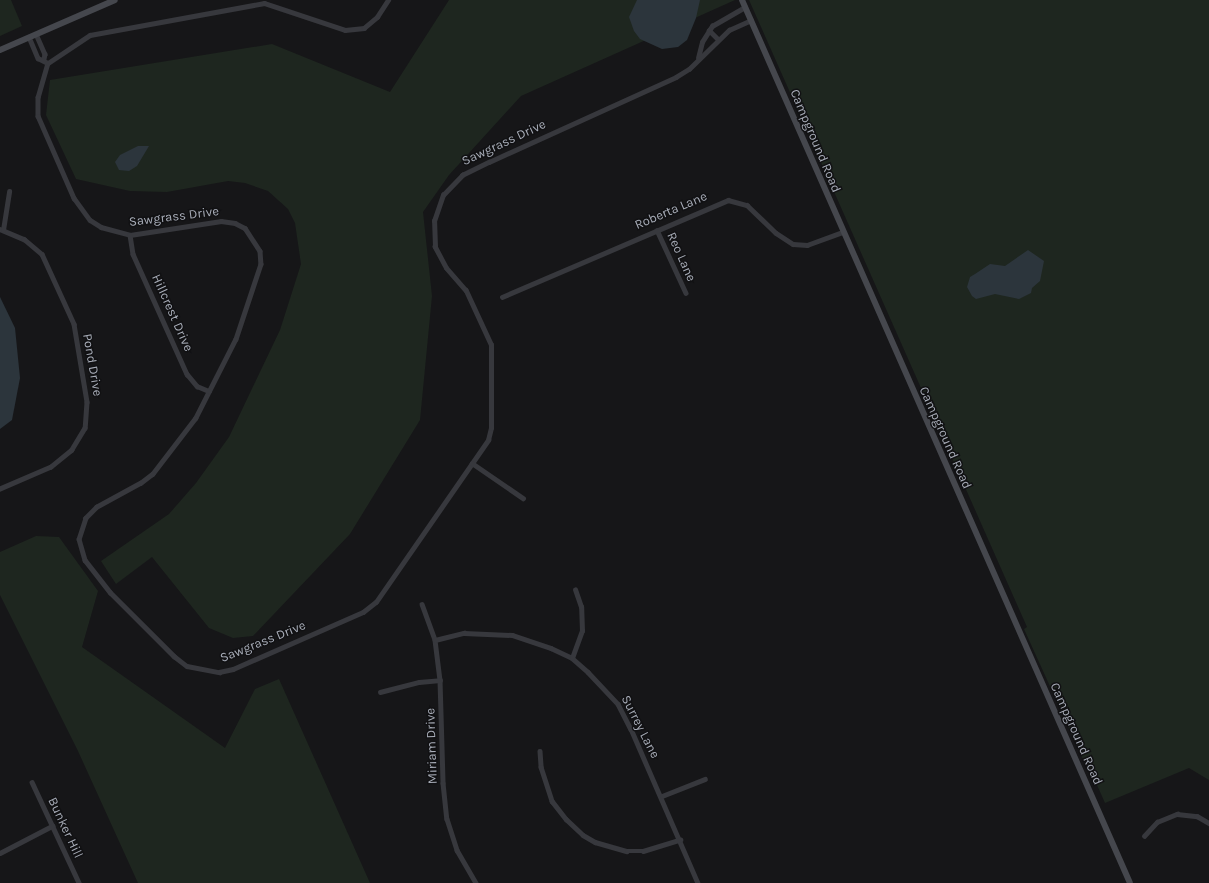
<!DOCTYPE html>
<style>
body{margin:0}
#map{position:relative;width:1209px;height:883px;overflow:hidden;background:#161618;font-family:Karla,sans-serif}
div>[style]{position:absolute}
.green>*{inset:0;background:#1e261f}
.water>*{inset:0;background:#2c353c}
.street>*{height:4.5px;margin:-2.25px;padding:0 2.25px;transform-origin:2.25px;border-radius:2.25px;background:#37383d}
.secondary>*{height:6px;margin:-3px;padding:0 3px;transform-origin:3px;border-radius:3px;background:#45474d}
span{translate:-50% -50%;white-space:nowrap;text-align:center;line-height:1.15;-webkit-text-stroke:3px #111113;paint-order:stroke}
.street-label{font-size:13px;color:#a8adb8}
</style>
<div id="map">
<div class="green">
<i style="clip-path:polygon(0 0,11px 0,22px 26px,0 36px)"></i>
<i style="clip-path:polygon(449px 0,735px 0,521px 96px,449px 175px,423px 212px,432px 296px,420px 420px,350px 534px,253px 636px,233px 638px,209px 628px,152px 557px,116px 584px,101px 561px,169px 514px,196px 483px,229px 437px,280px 330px,301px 264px,295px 223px,288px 209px,268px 191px,245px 183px,228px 181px,167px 192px,130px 191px,76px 179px,46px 115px,50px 80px,272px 44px,390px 92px)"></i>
<i style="clip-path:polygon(749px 0,1209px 0,1209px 780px,1189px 768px,1105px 803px,1089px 767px,1087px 768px,1024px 629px,1027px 627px)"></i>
<i style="clip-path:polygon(36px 536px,59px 537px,98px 591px,82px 647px,225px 748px,255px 689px,279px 679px,370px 883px,138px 883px,78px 751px,0 595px,0 552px)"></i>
</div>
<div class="water">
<i style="clip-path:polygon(637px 0,700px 0,696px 18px,687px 40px,678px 47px,662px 49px,640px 39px,634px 31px,629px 17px)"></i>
<i style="clip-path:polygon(138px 146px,149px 146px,137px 166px,129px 171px,119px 170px,115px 162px,120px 155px)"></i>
<i style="clip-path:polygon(1028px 250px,1044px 261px,1040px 281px,1032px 288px,1031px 293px,1019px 299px,995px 294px,976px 299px,972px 296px,967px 287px,970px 277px,975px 274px,990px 264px,1005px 266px)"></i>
<i style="clip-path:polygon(0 297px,15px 328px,20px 378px,12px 420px,0 429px)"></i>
</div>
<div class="street">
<i style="left:709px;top:30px;width:13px;rotate:45deg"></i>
<i style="left:36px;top:34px;width:22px;rotate:66deg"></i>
<i style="left:45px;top:54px;width:5px;rotate:101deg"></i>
<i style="left:29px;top:37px;width:23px;rotate:67deg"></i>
<i style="left:38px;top:58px;width:11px;rotate:27deg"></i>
<i style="left:698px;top:58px;width:16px;rotate:-76deg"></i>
<i style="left:702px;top:42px;width:19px;rotate:-58deg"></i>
<i style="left:712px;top:26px;width:38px;rotate:-30deg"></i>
<i style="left:48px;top:63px;width:35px;rotate:106deg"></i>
<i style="left:38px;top:97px;width:19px;rotate:90deg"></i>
<i style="left:38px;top:116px;width:90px;rotate:66.3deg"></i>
<i style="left:74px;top:198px;width:27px;rotate:54deg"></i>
<i style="left:90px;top:220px;width:13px;rotate:32deg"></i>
<i style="left:101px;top:227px;width:30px;rotate:15deg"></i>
<i style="left:130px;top:235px;width:92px;rotate:-8.7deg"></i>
<i style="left:221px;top:221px;width:14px;rotate:8deg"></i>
<i style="left:235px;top:223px;width:11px;rotate:27deg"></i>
<i style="left:245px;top:228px;width:27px;rotate:57deg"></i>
<i style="left:260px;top:251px;width:13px;rotate:86deg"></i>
<i style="left:261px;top:264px;width:79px;rotate:108.4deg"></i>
<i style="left:236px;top:339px;width:89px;rotate:116.9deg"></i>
<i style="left:196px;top:418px;width:71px;rotate:127.5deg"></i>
<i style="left:153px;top:474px;width:15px;rotate:143deg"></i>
<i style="left:141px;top:483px;width:50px;rotate:151.4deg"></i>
<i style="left:97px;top:507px;width:16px;rotate:135deg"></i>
<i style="left:86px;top:518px;width:22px;rotate:108deg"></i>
<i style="left:79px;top:539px;width:22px;rotate:74deg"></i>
<i style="left:85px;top:560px;width:41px;rotate:52deg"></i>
<i style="left:110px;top:592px;width:91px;rotate:45deg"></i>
<i style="left:174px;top:656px;width:16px;rotate:38deg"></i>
<i style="left:187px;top:666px;width:33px;rotate:11deg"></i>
<i style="left:219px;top:672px;width:14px;rotate:-12deg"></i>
<i style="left:233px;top:669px;width:142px;rotate:-23.7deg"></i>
<i style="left:363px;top:612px;width:16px;rotate:-38deg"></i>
<i style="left:376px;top:602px;width:197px;rotate:-55.3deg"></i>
<i style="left:488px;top:440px;width:12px;rotate:-76deg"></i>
<i style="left:491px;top:428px;width:83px;rotate:-90deg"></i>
<i style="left:491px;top:345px;width:60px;rotate:-114.8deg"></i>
<i style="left:466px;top:291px;width:30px;rotate:-131deg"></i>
<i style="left:446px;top:268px;width:24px;rotate:-118deg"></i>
<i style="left:435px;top:247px;width:26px;rotate:-92deg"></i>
<i style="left:434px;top:221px;width:28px;rotate:-71deg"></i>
<i style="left:443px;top:195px;width:28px;rotate:-46deg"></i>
<i style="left:462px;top:175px;width:30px;rotate:-26deg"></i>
<i style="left:489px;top:162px;width:205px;rotate:-24.4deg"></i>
<i style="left:676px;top:77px;width:15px;rotate:-32deg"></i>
<i style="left:689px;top:69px;width:56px;rotate:-44.3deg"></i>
<i style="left:729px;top:30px;width:24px;rotate:-24deg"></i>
<i style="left:48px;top:63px;width:50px;rotate:-33.7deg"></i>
<i style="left:90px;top:35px;width:177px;rotate:-10.4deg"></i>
<i style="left:264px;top:3px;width:85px;rotate:18.4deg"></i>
<i style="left:345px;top:30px;width:19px;rotate:-6deg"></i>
<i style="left:364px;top:28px;width:17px;rotate:-40deg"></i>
<i style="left:377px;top:17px;width:20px;rotate:-57deg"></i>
<i style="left:0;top:229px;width:26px;rotate:23deg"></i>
<i style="left:24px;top:239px;width:23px;rotate:40deg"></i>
<i style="left:42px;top:254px;width:77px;rotate:65.4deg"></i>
<i style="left:74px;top:324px;width:79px;rotate:80.5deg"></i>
<i style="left:87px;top:402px;width:26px;rotate:94deg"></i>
<i style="left:85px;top:428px;width:26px;rotate:121deg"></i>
<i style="left:72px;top:450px;width:27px;rotate:141deg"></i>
<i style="left:51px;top:467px;width:56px;rotate:156.7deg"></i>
<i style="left:3px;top:230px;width:39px;rotate:-81deg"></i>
<i style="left:657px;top:230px;width:69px;rotate:65.3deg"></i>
<i style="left:130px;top:235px;width:19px;rotate:81deg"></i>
<i style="left:133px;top:254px;width:132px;rotate:65.8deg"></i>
<i style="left:187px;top:374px;width:16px;rotate:50deg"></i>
<i style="left:197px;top:386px;width:13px;rotate:23deg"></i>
<i style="left:502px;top:297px;width:246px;rotate:-23.2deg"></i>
<i style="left:728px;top:200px;width:20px;rotate:15deg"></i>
<i style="left:747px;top:205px;width:40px;rotate:44deg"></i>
<i style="left:776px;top:233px;width:20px;rotate:33deg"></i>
<i style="left:793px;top:244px;width:14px;rotate:4deg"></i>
<i style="left:807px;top:245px;width:37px;rotate:-20deg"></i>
<i style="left:472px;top:463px;width:62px;rotate:34.5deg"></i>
<i style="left:422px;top:604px;width:38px;rotate:70deg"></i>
<i style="left:435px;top:640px;width:40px;rotate:82.9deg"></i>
<i style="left:440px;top:680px;width:103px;rotate:88.3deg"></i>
<i style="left:443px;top:783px;width:36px;rotate:84deg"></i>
<i style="left:447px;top:819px;width:33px;rotate:72deg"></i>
<i style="left:457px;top:850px;width:38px;rotate:60deg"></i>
<i style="left:435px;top:640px;width:30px;rotate:-14deg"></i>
<i style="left:464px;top:633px;width:48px;rotate:2.4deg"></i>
<i style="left:512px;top:635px;width:41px;rotate:18.4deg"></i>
<i style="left:551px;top:648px;width:23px;rotate:25deg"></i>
<i style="left:572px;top:658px;width:21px;rotate:41deg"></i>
<i style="left:588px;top:672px;width:44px;rotate:46.8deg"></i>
<i style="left:618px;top:704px;width:28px;rotate:63deg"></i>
<i style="left:631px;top:729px;width:168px;rotate:66.5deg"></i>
<i style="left:572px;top:658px;width:29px;rotate:-70deg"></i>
<i style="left:582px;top:631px;width:24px;rotate:-92deg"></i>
<i style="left:581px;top:607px;width:18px;rotate:-109deg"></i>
<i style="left:380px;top:692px;width:40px;rotate:-14.4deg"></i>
<i style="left:419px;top:682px;width:21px;rotate:-5deg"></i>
<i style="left:540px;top:751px;width:16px;rotate:86deg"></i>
<i style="left:541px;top:767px;width:36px;rotate:72deg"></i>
<i style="left:552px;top:801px;width:23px;rotate:52deg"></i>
<i style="left:566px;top:819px;width:23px;rotate:43deg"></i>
<i style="left:583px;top:835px;width:14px;rotate:30deg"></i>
<i style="left:595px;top:842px;width:33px;rotate:16deg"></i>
<i style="left:627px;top:851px;width:16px"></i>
<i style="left:643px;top:851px;width:39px;rotate:-17deg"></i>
<i style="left:32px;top:782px;width:111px;rotate:65deg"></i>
<i style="left:662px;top:796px;width:46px;rotate:-21.6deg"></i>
<i style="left:1144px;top:836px;width:19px;rotate:-47deg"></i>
<i style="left:1157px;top:822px;width:22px;rotate:-22deg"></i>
<i style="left:1177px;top:814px;width:20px;rotate:6deg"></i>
<i style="left:1197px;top:816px;width:14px;rotate:30deg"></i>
<i style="left:0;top:853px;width:59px;rotate:-27.4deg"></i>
</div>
<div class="secondary">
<i style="left:742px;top:0;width:964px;rotate:66.28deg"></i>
<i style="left:0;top:50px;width:125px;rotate:-23.5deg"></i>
</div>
<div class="street-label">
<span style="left:815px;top:141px;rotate:67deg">Campground Road</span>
<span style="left:504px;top:143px;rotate:-25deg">Sawgrass Drive</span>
<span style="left:671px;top:211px;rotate:-23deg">Roberta Lane</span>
<span style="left:174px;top:217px;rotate:-7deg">Sawgrass Drive</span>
<span style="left:681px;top:257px;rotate:66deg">Reo Lane</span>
<span style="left:172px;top:313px;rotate:66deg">Hillcrest Drive</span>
<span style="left:92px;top:365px;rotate:80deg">Pond Drive</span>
<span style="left:945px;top:438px;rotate:66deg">Campground Road</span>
<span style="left:263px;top:642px;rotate:-22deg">Sawgrass Drive</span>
<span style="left:640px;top:727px;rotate:63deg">Surrey Lane</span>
<span style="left:1076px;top:734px;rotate:66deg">Campground Road</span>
<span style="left:432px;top:746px;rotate:-92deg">Miriam Drive</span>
<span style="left:65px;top:828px;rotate:65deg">Bunker Hill</span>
</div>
</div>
